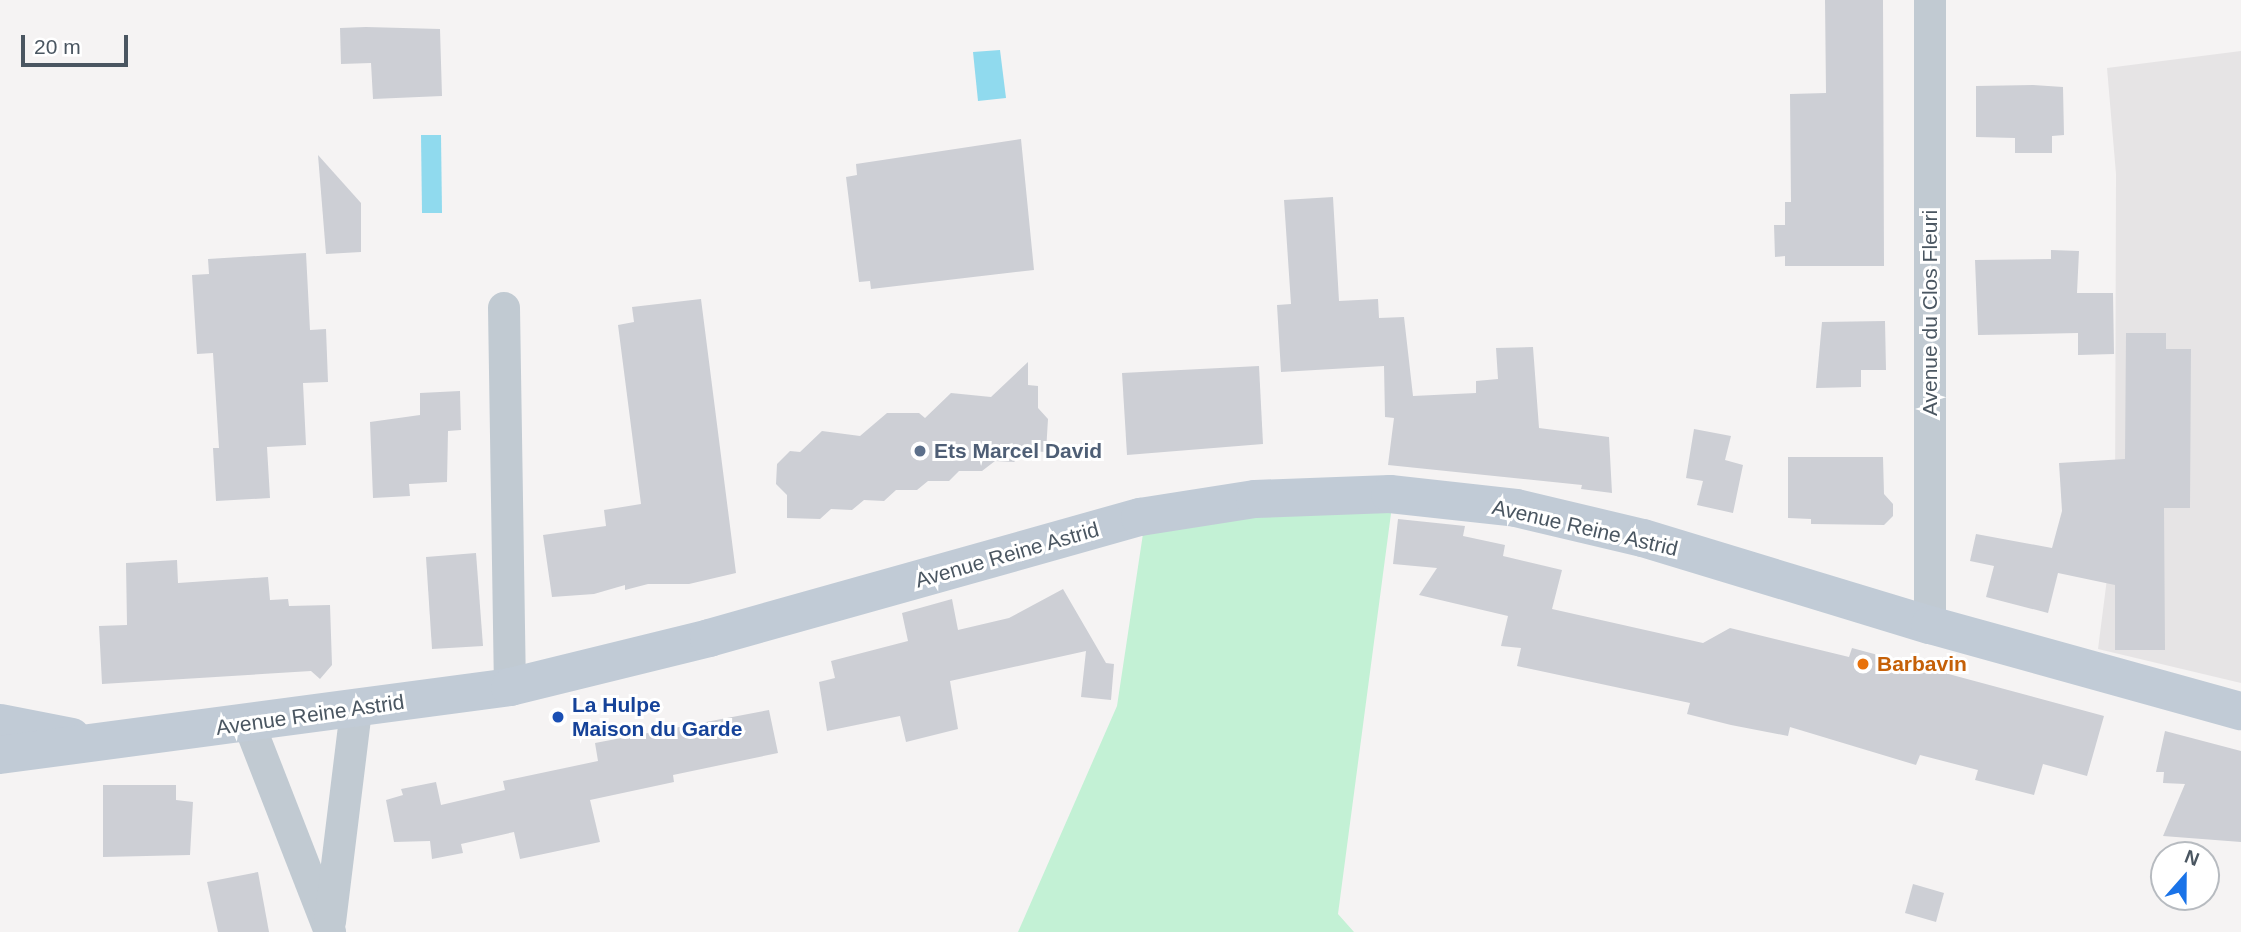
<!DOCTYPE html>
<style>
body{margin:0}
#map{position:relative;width:2241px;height:932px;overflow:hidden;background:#f5f3f3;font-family:Arial,sans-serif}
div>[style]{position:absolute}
.education>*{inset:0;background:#e6e4e5}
.green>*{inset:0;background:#c3f1d5}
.water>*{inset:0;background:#90daee}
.building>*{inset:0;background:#cdcfd5}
.minor>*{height:32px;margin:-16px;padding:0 16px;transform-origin:16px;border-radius:16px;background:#c1cad2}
.secondary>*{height:38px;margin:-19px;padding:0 19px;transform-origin:19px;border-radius:19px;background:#c1cbd6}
.dots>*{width:19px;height:19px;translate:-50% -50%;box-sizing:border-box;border:4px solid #fff;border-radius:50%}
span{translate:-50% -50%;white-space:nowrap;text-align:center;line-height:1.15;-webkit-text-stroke:6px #fff;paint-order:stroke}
.street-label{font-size:21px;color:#4a5661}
.service-label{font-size:21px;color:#4e5e75;font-weight:700}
.left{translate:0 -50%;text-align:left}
.food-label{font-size:21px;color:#c56008;font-weight:700}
.transit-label{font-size:21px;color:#164399;font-weight:700}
.north{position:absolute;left:2150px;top:841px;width:70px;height:70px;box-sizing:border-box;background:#fff;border:2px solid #b7bbc0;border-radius:50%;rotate:21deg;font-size:19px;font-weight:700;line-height:28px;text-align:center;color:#4a5661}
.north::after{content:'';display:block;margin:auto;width:24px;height:32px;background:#1a73e8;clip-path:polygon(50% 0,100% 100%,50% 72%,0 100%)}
.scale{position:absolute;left:21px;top:35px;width:107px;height:32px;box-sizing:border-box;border:4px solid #4a5661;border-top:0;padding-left:9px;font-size:21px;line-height:24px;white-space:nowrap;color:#4a5661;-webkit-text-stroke:5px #fff;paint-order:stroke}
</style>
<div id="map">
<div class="education">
<i style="clip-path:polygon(2241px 51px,2241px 683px,2098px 649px,2115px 516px,2116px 174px,2107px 68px)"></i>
</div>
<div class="green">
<i style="clip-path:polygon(1392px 506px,1338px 914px,1354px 932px,1018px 932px,1117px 706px,1144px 527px)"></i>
</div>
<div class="water">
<i style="clip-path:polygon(1000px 50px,1006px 98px,978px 101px,973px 52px)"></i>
<i style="clip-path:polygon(421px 135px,441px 135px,442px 213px,422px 213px)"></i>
</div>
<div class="building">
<i style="clip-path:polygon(1825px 0,1883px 0,1884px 266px,1785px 266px,1785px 256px,1775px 257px,1774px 225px,1785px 225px,1785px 202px,1791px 202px,1790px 94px,1826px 93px)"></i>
<i style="clip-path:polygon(366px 27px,440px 29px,442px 96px,373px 99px,371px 63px,341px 64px,340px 28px)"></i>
<i style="clip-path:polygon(2033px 85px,2063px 87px,2064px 135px,2052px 136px,2052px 153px,2015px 153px,2015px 138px,1976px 137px,1976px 86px)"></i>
<i style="clip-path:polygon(1021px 139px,1034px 270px,871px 289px,870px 281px,859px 282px,846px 177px,857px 175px,856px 164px)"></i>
<i style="clip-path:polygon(318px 155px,361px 203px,361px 252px,326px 254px)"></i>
<i style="clip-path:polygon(1333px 197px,1339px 301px,1378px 299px,1379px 318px,1404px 317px,1413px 396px,1476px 393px,1476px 381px,1498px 379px,1496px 348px,1533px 347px,1539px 428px,1609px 437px,1612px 493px,1581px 489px,1582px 485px,1388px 465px,1394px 418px,1385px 417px,1384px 366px,1281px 372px,1277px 305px,1291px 304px,1284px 200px)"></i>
<i style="clip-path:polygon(2051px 250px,2079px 251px,2077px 293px,2113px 293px,2114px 354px,2078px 355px,2078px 333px,1978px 335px,1975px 260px,2051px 259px)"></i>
<i style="clip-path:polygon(306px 253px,310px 330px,326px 329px,328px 382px,303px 383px,306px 445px,267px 447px,270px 498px,216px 501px,213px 448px,219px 448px,213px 353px,197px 354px,192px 275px,209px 274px,208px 259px)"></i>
<i style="clip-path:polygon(701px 299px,736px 573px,689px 584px,648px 584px,625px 590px,625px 585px,594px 594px,552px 597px,543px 535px,606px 526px,604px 510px,641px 504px,618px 325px,634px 322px,632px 307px)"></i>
<i style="clip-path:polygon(1885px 321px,1886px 370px,1861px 370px,1861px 387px,1816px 388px,1822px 322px)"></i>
<i style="clip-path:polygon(2126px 333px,2166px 333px,2166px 349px,2191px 349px,2190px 508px,2164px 508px,2165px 650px,2115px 650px,2115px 585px,2058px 573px,2048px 613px,1986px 597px,1994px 566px,1970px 561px,1976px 534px,2052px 548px,2062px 511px,2059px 463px,2125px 459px)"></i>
<i style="clip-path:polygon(1028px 362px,1028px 385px,1038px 386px,1038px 408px,1048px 419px,1046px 452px,1026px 451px,1014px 462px,995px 461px,982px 471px,959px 471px,949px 481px,928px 481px,917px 490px,896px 490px,884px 501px,864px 500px,852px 510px,831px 509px,820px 519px,787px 518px,787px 495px,776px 484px,777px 464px,790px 451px,800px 452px,822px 431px,860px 436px,887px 413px,919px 413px,925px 418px,951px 393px,991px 397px)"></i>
<i style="clip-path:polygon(1259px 366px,1263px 444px,1127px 455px,1122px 373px)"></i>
<i style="clip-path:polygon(460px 391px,461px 430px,448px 431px,447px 482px,409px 484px,410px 496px,373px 498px,370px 422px,420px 415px,420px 393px)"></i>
<i style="clip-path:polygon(1694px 429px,1731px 436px,1725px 460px,1743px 465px,1733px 513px,1697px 505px,1703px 481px,1686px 478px)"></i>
<i style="clip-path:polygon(1788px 457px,1883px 457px,1884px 494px,1893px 504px,1893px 516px,1884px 525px,1811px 524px,1811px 519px,1788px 518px)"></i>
<i style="clip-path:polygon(1398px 519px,1465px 526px,1463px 536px,1505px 545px,1503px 556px,1562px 570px,1552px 609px,1703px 643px,1730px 628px,1849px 657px,1852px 648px,2104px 716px,2087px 776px,2043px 764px,2034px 795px,1975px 780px,1978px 770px,1920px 755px,1916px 765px,1790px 727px,1788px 736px,1731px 725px,1687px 714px,1690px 703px,1517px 666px,1521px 648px,1501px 646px,1508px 616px,1419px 595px,1437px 568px,1393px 564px)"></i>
<i style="clip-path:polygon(476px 553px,483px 646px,432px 649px,426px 557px)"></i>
<i style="clip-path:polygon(177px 560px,178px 583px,268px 577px,270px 600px,288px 599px,289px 606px,330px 605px,332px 665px,320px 679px,311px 671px,102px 684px,99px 626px,127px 625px,126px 563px)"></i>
<i style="clip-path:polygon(1063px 589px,1106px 663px,1114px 664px,1111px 700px,1081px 697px,1086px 651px,950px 681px,958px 729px,906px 742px,900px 716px,827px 731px,819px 682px,835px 678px,831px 661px,908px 641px,902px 613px,952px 599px,958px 630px,1009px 618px)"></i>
<i style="clip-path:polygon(769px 710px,778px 753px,673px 775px,674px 782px,590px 800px,600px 842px,520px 859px,514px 832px,461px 844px,463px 853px,432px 859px,430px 841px,394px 842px,386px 800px,403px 795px,401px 789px,436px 782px,441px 805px,505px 790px,503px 781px,598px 761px,595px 743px)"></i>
<i style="clip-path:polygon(2165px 731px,2241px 751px,2241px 842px,2163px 836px,2185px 784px,2163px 783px,2164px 772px,2156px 772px)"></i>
<i style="clip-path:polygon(103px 785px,176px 785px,176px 800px,193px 802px,190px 855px,103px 857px)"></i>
<i style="clip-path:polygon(258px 872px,269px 932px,218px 932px,207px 882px)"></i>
<i style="clip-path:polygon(1913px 884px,1944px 893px,1936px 922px,1905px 913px)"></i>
</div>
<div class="minor">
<i style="left:1930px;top:0;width:625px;rotate:90deg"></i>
<i style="left:504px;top:308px;width:379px;rotate:89.1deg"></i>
<i style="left:249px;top:724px;width:223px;rotate:68.7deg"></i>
<i style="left:330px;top:922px;width:215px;rotate:-83deg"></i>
</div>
<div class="secondary">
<i style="left:0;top:723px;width:73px;rotate:11deg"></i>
<i style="left:0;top:755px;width:515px;rotate:-7.59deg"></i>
<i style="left:510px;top:687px;width:205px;rotate:-13.8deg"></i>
<i style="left:709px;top:638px;width:448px;rotate:-15.7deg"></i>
<i style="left:1140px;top:517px;width:116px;rotate:-8.9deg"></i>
<i style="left:1255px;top:499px;width:135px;rotate:-2.1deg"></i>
<i style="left:1390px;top:494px;width:127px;rotate:6.3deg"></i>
<i style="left:1516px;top:508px;width:130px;rotate:13.3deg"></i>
<i style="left:1643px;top:538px;width:300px;rotate:16.9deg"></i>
<i style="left:1930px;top:625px;width:323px;rotate:15.5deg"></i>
</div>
<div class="dots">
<i style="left:920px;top:451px;background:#5c6f8a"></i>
<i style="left:1863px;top:664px;background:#e8710a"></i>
<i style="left:558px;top:717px;background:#1a4fb4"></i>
</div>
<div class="street-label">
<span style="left:1930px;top:313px;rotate:-90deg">Avenue du Clos Fleuri</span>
<span style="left:1585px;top:528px;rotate:13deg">Avenue Reine Astrid</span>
<span style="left:1007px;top:555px;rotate:-16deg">Avenue Reine Astrid</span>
<span style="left:310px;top:715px;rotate:-8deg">Avenue Reine Astrid</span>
</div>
<div class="service-label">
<span class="left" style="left:934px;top:451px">Ets Marcel David</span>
</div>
<div class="food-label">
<span class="left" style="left:1877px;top:664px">Barbavin</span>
</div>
<div class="transit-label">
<span class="left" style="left:572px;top:717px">La Hulpe<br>Maison du Garde</span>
</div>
<div class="north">N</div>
<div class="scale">20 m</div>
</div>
